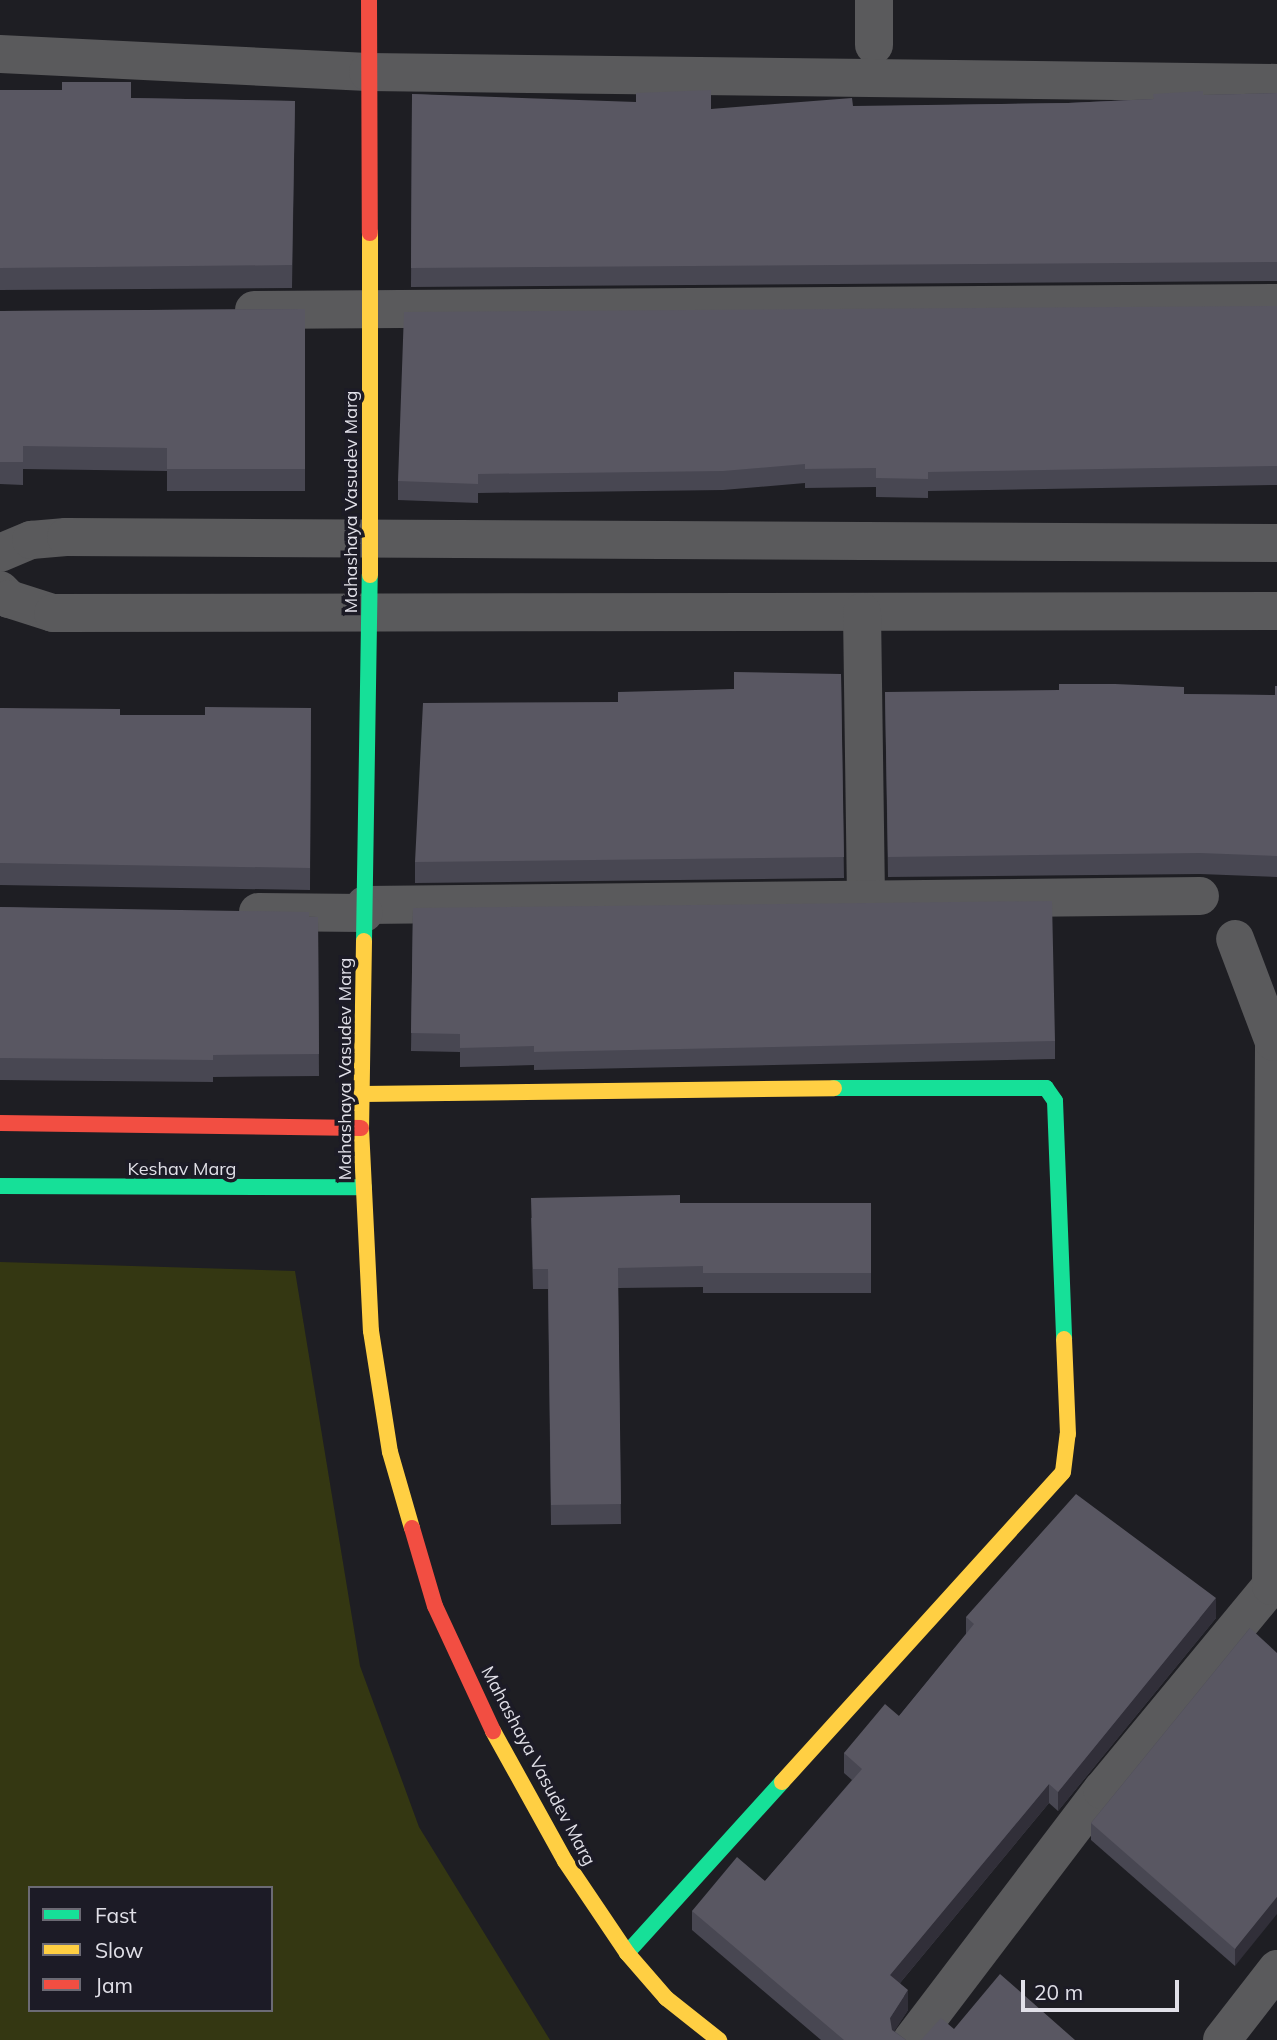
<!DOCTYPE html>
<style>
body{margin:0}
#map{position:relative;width:1277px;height:2040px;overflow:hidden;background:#1e1e23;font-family:Mulish,sans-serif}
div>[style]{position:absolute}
.green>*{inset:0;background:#343712}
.street>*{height:38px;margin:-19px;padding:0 19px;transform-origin:19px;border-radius:19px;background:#5a5a5c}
.fast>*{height:16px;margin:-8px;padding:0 8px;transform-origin:8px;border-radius:8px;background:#16e098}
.slow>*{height:16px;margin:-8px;padding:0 8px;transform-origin:8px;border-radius:8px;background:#ffcf43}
.jam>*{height:16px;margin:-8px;padding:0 8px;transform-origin:8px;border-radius:8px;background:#f24e42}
.wall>*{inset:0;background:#484752}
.shaded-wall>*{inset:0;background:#312f39}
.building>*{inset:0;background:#595762}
span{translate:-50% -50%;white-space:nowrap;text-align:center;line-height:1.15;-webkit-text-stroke:7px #1c1b26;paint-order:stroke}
.street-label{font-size:18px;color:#e1e0e8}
.legend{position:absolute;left:28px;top:1886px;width:245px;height:126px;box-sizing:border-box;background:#1c1b26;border:2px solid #6b6a74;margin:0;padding:9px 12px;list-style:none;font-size:21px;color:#e1e0e8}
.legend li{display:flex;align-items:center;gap:14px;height:35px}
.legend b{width:35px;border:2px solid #6b6a74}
.scale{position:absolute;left:1021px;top:1980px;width:158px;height:32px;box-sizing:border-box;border:4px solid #e1e0e8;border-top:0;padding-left:9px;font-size:21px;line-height:24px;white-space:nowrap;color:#e1e0e8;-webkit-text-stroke:5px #1c1b26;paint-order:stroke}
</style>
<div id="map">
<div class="green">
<i style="clip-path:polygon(evenodd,0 1262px,295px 1271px,360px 1666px,419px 1827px,550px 2040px,0 2040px,0 1262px,30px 1888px,271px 1888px,271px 2010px,30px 2010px,30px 1888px)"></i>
</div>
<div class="street">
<i style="left:874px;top:0;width:45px;rotate:90deg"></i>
<i style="left:0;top:54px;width:368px;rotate:2.8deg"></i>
<i style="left:368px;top:72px;width:909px;rotate:0.69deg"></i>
<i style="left:254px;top:310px;width:1023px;rotate:-0.39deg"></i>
<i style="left:0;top:553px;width:34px;rotate:-23deg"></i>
<i style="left:31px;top:540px;width:35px;rotate:-5deg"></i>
<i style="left:66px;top:537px;width:1211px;rotate:0.28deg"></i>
<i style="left:0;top:590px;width:13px;rotate:45deg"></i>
<i style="left:9px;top:599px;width:46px;rotate:17.7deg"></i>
<i style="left:53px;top:613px;width:1224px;rotate:-0.09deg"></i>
<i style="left:862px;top:612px;width:288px;rotate:89.2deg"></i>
<i style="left:365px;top:905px;width:835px;rotate:-0.62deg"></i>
<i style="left:258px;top:912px;width:106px;rotate:0.5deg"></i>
<i style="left:912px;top:2040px;width:314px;rotate:-52.8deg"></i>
<i style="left:1102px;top:1790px;width:265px;rotate:-50.4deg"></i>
<i style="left:1271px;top:1586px;width:544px;rotate:-89.68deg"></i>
<i style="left:1274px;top:1042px;width:110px;rotate:-110.7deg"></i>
<i style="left:1222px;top:2040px;width:90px;rotate:-52.2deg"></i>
</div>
<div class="fast">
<i style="left:364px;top:941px;width:366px;rotate:-89.1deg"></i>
<i style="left:834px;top:1088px;width:212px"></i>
<i style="left:1046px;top:1088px;width:16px;rotate:55deg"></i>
<i style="left:1055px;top:1101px;width:238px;rotate:87.8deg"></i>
<i style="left:0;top:1186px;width:364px;rotate:0.2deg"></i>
<i style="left:627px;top:1953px;width:231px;rotate:-47.8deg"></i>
</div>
<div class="slow">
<i style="left:370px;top:233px;width:342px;rotate:90deg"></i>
<i style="left:364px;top:941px;width:187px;rotate:90.9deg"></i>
<i style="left:361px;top:1128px;width:203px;rotate:87.2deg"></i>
<i style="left:371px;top:1331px;width:122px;rotate:81.1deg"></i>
<i style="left:390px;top:1452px;width:79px;rotate:73.9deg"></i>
<i style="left:362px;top:1094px;width:472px;rotate:-0.7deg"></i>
<i style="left:493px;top:1731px;width:149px;rotate:61deg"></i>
<i style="left:565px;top:1861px;width:111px;rotate:56deg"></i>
<i style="left:627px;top:1953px;width:60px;rotate:49.1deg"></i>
<i style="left:666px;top:1998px;width:68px;rotate:38.4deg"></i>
<i style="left:782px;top:1782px;width:418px;rotate:-47.8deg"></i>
<i style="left:1063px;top:1472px;width:38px;rotate:-83deg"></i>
<i style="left:1068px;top:1434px;width:95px;rotate:-92.4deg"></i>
</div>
<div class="jam">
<i style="left:369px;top:0;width:233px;rotate:89.8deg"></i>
<i style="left:0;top:1123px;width:361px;rotate:0.8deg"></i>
<i style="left:412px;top:1528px;width:81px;rotate:73.6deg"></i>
<i style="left:435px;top:1606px;width:138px;rotate:65.1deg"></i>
</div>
<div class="wall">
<i style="clip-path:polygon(0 90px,131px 98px,295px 101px,292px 288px,0 290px)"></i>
<i style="clip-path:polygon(1277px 93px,1277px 281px,411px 287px,412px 94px,711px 109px,1068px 103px,1153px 99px,1203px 95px)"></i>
<i style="clip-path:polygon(1277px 306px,1277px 485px,928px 491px,928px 498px,876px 497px,876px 487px,805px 488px,805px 483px,723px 490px,478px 493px,478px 503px,398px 500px,398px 481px)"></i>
<i style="clip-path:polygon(305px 309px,305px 491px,167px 491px,167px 471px,23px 469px,23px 485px,0 484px,0 311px)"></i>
<i style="clip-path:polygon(841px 674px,844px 878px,415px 883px,415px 862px,618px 702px,734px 689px)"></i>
<i style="clip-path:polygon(1277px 686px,1277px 877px,1200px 874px,888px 877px,885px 692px,1275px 695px)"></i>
<i style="clip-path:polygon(0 708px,120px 715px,205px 715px,311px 708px,310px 890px,0 885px)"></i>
<i style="clip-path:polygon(0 907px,318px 917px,319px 1076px,213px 1077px,213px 1082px,0 1080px)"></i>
<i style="clip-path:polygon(413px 908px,1055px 1041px,1055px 1059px,534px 1070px,534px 1065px,460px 1067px,460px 1052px,411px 1051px)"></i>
<i style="clip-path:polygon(680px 1203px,871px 1203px,871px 1293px,703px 1293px,703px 1287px,618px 1288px,621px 1524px,551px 1525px,548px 1289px,533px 1289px,531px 1218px)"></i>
<i style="clip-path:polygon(966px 1617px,1216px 1618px,1058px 1811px,1049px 1803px,900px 1983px,908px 2010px,894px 2031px,906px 2040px,821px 2040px,692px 1930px,692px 1911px,765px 1881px,852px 1780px,844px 1773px,844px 1753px,899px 1716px,966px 1635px)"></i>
<i style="clip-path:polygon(1250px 1628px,1235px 1966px,1091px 1840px,1091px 1823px)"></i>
</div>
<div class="shaded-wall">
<i style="clip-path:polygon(1216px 1598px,1216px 1618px,1058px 1811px,1058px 1792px)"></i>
<i style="clip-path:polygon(1049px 1784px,1049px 1803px,890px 1995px,890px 1975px)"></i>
<i style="clip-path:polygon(1277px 1897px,1277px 1914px,1235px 1966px,1235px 1949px)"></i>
<i style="clip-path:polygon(908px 1990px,908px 2010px,890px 2038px,890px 2018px)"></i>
</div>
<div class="building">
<i style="clip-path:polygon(62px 82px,131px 82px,131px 98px,295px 101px,292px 265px,0 268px,0 90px,62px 90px)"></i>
<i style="clip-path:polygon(711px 90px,711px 109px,852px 98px,853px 106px,1068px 103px,1154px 99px,1153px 94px,1203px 91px,1203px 95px,1277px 93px,1277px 262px,411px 268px,412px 94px,636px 102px,636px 93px)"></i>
<i style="clip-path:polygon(1277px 306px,1277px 466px,928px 472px,928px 479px,876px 478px,876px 468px,805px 469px,805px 464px,723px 471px,478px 474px,478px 484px,398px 481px,404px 312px)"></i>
<i style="clip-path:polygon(305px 309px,305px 469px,167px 469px,167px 448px,23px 446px,23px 462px,0 462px,0 311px)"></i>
<i style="clip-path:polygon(734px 672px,841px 674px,844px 857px,415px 862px,423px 703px,618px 702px,618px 692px,734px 689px)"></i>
<i style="clip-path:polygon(1059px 684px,1115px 684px,1184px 687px,1184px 694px,1275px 695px,1275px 686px,1277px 686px,1277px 856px,1200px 853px,888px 857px,885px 692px,1059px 690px)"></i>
<i style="clip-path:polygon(205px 707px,311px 708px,310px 868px,0 863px,0 708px,120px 709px,120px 715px,205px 715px)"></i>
<i style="clip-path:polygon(1052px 901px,1055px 1041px,534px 1052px,534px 1046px,460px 1048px,460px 1034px,411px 1033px,413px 908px)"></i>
<i style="clip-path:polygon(0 907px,309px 912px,309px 917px,318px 917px,319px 1054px,213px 1055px,213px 1060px,0 1058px)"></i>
<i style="clip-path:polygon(680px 1195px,680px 1203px,871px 1203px,871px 1273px,703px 1273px,703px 1266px,618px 1268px,621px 1504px,551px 1505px,548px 1269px,533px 1269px,531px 1198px)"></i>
<i style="clip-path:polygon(1076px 1494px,1216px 1598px,1058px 1792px,1049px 1784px,890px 1975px,908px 1990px,890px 2018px,892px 2030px,906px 2040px,844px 2040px,692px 1911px,737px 1857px,765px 1881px,862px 1769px,844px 1753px,885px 1704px,899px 1716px,974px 1624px,966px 1617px)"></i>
<i style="clip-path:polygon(1250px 1628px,1277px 1653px,1277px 1897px,1235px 1949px,1091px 1823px)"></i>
<i style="clip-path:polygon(1000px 1974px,1075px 2040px,921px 2040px,941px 2018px,954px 2029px)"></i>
</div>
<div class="street-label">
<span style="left:351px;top:502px;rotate:-90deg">Mahashaya Vasudev Marg</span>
<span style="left:345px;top:1069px;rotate:-90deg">Mahashaya Vasudev Marg</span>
<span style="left:182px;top:1169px">Keshav Marg</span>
<span style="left:538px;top:1766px;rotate:62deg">Mahashaya Vasudev Marg</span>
</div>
<ul class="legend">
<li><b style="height:9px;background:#16e098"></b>Fast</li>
<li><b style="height:9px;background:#ffcf43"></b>Slow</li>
<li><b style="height:9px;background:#f24e42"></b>Jam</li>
</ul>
<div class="scale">20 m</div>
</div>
